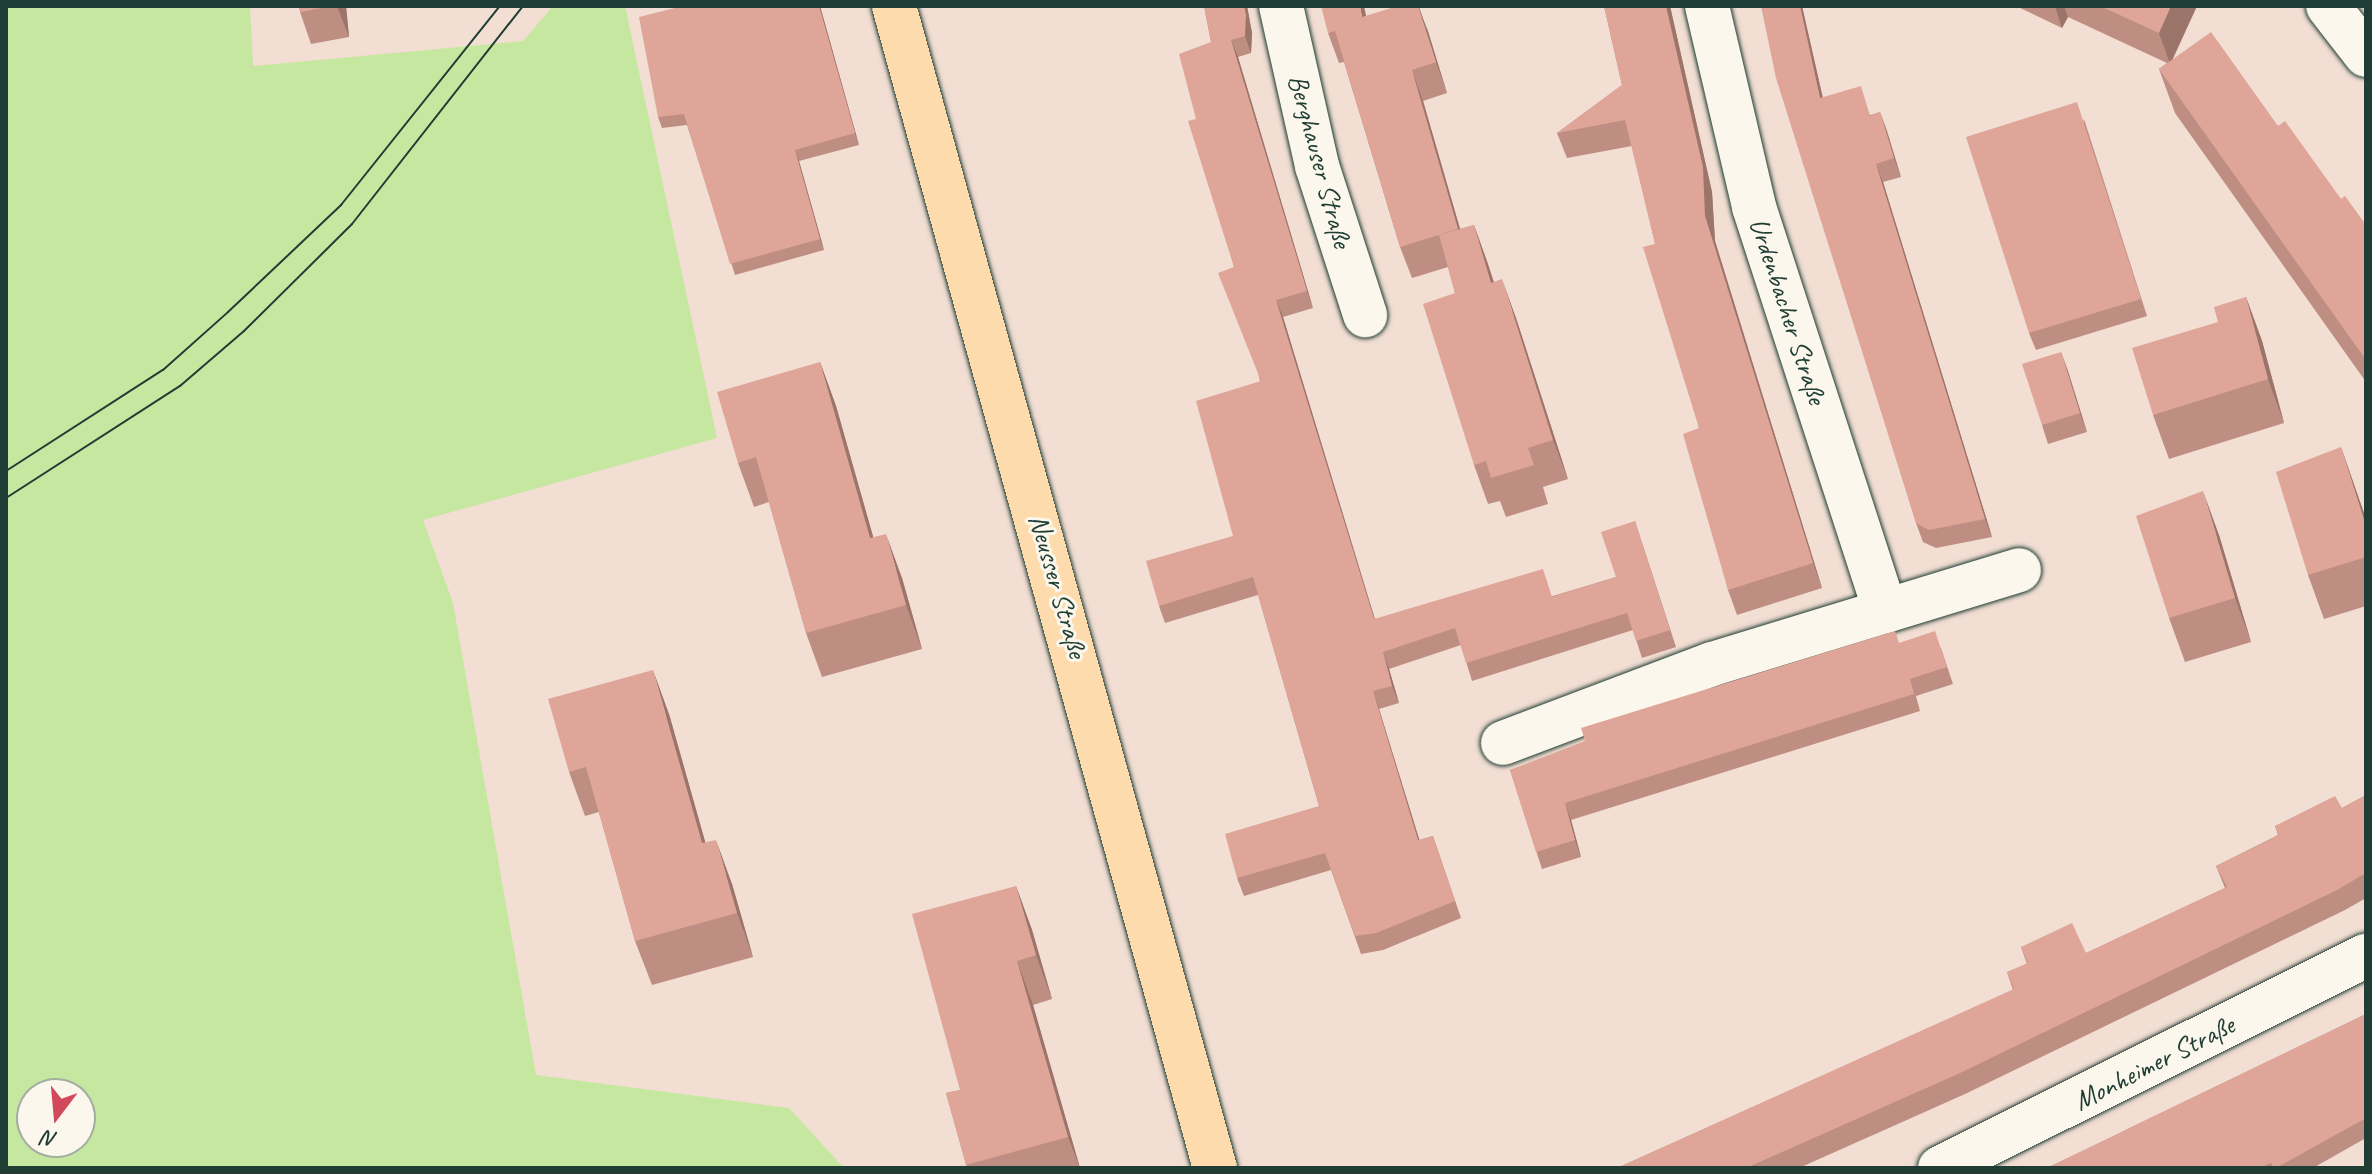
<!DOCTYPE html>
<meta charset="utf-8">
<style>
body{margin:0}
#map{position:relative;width:2372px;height:1174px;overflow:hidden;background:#f2ded3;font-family:Caveat,sans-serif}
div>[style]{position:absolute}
.green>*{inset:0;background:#c6e7a0}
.roads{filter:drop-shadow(0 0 2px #1f3d34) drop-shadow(0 0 2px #1f3d34)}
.minor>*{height:44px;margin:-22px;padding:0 22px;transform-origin:22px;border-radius:22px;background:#fbf7ec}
.major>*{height:44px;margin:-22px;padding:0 22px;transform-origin:22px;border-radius:22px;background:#fedbac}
.tram>*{height:2px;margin:-1px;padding:0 1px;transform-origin:1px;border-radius:1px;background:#1f3d34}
.wall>*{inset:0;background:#bf8e83}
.shaded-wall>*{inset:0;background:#9b746a}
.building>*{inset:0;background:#dea598}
span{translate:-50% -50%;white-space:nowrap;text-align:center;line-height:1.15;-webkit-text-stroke:6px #fbf7ec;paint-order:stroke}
.street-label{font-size:28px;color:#1f3d34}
.frame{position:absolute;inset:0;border:8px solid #1f3d34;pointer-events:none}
.north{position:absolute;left:16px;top:1078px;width:80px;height:80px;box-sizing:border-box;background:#fbf7ec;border:2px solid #a3ada2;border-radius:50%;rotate:196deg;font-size:22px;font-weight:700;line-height:32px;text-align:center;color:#1f3d34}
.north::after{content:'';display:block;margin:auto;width:28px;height:36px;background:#d1495b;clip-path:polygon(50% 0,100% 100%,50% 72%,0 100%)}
</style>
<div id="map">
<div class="green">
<i style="clip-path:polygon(evenodd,6px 6px,250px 6px,253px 66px,523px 41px,553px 6px,625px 6px,717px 438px,423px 520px,453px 603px,536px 1075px,789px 1108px,844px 1168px,6px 1168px,6px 6px,32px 1094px,80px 1094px,80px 1142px,32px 1142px,32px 1094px)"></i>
</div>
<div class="roads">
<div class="minor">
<i style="left:1281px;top:6px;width:164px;rotate:77.3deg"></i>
<i style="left:1317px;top:166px;width:157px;rotate:72.1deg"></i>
<i style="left:1707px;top:6px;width:206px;rotate:76.8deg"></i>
<i style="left:1754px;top:207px;width:425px;rotate:72deg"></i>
<i style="left:2328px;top:6px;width:62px;rotate:52.2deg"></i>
<i style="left:1503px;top:743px;width:223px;rotate:-20.7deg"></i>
<i style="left:1712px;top:664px;width:321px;rotate:-17deg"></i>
<i style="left:1940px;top:1168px;width:476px;rotate:-26.5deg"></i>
</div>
<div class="major">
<i style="left:894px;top:6px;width:1206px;rotate:74.56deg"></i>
</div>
</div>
<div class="tram">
<i style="left:6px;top:471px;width:187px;rotate:-32.8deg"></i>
<i style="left:163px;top:370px;width:87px;rotate:-41.7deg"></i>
<i style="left:228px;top:312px;width:156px;rotate:-43.4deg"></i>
<i style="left:341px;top:205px;width:255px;rotate:-51.4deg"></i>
<i style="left:6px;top:498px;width:207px;rotate:-32.8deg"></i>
<i style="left:180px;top:386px;width:84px;rotate:-40.7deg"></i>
<i style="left:244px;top:331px;width:152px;rotate:-44.7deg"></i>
<i style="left:352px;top:224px;width:277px;rotate:-51.9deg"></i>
</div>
<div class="wall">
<i style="clip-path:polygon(299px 6px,346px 6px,349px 37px,311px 44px,300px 12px)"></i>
<i style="clip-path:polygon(820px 6px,859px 145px,799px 161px,824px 250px,735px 275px,687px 125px,662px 128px,658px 117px)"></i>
<i style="clip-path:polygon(1204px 6px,1247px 6px,1252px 33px,1251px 53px,1238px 57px,1313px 308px,1283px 317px,1375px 619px,1553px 596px,1616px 577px,1635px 521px,1676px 647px,1642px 658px,1633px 630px,1472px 681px,1461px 645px,1389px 669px,1399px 703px,1379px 709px,1419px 840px,1433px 836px,1461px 918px,1383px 950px,1361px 954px,1331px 870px,1244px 896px,1237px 878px,1319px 806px,1258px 595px,1165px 623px,1159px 606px,1233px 536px,1260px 381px,1234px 267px,1196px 119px,1211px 42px)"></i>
<i style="clip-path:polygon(1419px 6px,1447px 93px,1423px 101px,1460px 229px,1474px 225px,1494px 282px,1516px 318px,1568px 479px,1543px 487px,1548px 504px,1506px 517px,1500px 501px,1488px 504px,1474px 465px,1455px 293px,1448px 267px,1412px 278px,1400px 247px,1344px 62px,1339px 63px,1328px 33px,1366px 16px)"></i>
<i style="clip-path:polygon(1604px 6px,1670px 6px,1712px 192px,1715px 241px,1822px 588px,1737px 615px,1728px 590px,1699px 428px,1632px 146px,1567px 158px,1557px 133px,1622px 85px)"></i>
<i style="clip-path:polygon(1761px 6px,1802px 6px,1823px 98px,1871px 115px,1880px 112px,1901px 177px,1883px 182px,1992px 537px,1936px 548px,1923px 542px,1916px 523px)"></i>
<i style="clip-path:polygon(2016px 6px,2197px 6px,2173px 59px,2278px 126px,2341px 199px,2366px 225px,2366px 382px,2175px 113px,2159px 69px,2167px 63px,2068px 17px,2062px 28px)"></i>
<i style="clip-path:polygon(2084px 119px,2147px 316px,2036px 350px,2029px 333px)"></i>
<i style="clip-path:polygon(2246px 297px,2262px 341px,2284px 423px,2169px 459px,2153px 415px,2218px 322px)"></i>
<i style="clip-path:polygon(2061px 352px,2087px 432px,2048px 444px,2042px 425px)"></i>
<i style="clip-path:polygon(820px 362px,836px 406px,873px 537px,902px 578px,922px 649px,822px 677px,806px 633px,769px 502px,754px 507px,738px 463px)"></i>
<i style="clip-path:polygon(2341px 447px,2366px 519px,2366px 606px,2324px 619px,2308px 575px)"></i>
<i style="clip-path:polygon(2219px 535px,2251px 642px,2185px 662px,2169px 618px)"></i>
<i style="clip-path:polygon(1899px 643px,1941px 648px,1953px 684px,1916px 696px,1920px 711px,1571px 820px,1581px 857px,1542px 869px,1510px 770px)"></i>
<i style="clip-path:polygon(669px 714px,705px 842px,732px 884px,753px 957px,652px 985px,635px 941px,599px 812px,585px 816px,569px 772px)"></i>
<i style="clip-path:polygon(2366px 795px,2366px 898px,2345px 910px,1965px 1094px,1799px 1168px,1617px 1168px,2013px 990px,2007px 972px,2027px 964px,2021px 947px,2086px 953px,2225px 888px,2216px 866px,2278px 835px,2275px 826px,2342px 808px)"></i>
<i style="clip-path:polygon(1016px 886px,1032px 930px,1052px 999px,1033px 1005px,1080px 1168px,967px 1168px,946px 1093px,960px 1090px)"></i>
<i style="clip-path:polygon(2366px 1014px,2366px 1138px,2313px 1168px,2047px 1168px)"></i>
</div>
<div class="shaded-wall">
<i style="clip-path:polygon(337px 6px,346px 6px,349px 37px)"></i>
<i style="clip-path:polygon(819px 6px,820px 6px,859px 145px,855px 133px)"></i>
<i style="clip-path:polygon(1244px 6px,1247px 6px,1252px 33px,1251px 53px,1245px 36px)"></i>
<i style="clip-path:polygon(1360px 6px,1364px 6px,1373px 48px,1362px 17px)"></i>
<i style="clip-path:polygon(1418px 6px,1428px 31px,1447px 93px,1436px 62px)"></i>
<i style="clip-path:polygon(1666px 6px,1670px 6px,1712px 192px,1715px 241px,1822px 588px,1813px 563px,1705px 216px)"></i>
<i style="clip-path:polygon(1800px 6px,1802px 6px,1827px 117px,1820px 98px)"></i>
<i style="clip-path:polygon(2055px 6px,2064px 6px,2068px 17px,2062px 28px)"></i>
<i style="clip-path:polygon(2171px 6px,2197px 6px,2170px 64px,2159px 33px)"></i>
<i style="clip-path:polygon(1231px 40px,1238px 57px,1313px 308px,1307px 291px)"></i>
<i style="clip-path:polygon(1412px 70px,1423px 101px,1469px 260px,1458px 229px)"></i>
<i style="clip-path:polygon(1880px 112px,1887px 131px,1901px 177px,1894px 158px)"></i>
<i style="clip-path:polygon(795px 150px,799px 161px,824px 250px,820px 239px)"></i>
<i style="clip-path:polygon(1876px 164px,1883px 182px,1992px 537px,1985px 519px)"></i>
<i style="clip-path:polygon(1474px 225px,1488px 264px,1506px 322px,1491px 283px)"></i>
<i style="clip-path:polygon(1502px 279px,1516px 318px,1568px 479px,1553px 440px)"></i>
<i style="clip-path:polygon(2246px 297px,2262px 341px,2284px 423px,2268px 379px)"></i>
<i style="clip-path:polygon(1276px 300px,1283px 317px,1380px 637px,1374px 619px)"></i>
<i style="clip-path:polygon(2061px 352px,2068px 371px,2087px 432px,2080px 413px)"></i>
<i style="clip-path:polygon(820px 362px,836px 406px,886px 582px,870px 538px)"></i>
<i style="clip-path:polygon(2341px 447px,2366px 519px,2366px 526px)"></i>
<i style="clip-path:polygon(2203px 491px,2219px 535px,2251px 642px,2235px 598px)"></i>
<i style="clip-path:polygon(886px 534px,902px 578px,922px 649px,906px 605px)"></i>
<i style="clip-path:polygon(1383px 652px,1389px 669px,1399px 703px,1392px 686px)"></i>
<i style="clip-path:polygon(653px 670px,669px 714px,718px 887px,702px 843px)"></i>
<i style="clip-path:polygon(1373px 691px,1379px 709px,1425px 858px,1418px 840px)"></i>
<i style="clip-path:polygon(1565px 803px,1571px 820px,1581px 857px,1575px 840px)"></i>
<i style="clip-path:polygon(716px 840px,732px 884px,753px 957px,737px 913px)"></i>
<i style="clip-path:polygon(1016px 886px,1032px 930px,1052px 999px,1036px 955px)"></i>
<i style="clip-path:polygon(1017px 961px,1033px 1005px,1080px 1168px,1068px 1137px)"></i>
</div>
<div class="building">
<i style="clip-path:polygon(299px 6px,334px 6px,300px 12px)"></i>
<i style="clip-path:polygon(683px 6px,819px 6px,855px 133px,795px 150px,820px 239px,730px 264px,684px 114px,658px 117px,639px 17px)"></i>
<i style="clip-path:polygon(1204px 6px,1244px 6px,1246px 15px,1245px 36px,1231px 40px,1307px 291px,1276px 300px,1374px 619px,1543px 569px,1552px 597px,1616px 577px,1601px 532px,1635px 521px,1670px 630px,1636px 641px,1627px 613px,1466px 663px,1455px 628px,1383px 652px,1392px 686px,1373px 691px,1418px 840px,1433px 836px,1455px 901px,1376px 933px,1355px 936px,1325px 853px,1237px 878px,1225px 834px,1319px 806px,1253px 577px,1159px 606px,1146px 561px,1233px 536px,1196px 401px,1261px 381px,1218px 273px,1234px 267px,1188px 121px,1196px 119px,1179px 54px,1211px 42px)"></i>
<i style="clip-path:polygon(1321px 6px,1360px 6px,1362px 17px,1398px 6px,1418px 6px,1436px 62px,1412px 70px,1458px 229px,1400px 247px,1335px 31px,1328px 33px)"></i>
<i style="clip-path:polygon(1604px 6px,1666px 6px,1703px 167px,1705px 216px,1813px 563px,1728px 590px,1683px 434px,1699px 428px,1643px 247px,1655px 244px,1625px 120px,1557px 133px,1622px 85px)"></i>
<i style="clip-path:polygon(1761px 6px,1800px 6px,1820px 98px,1861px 86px,1870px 116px,1880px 112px,1894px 158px,1876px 164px,1985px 519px,1929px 530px,1916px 523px,1776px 78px)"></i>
<i style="clip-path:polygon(2100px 6px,2171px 6px,2159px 33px)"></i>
<i style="clip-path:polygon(2211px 32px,2278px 126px,2285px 121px,2341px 199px,2345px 196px,2366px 225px,2366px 360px,2159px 69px)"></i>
<i style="clip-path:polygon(2077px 102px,2141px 299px,2029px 333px,1966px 137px)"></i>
<i style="clip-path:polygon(1474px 225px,1491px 283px,1502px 279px,1553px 440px,1528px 448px,1534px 465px,1491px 478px,1486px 461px,1474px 465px,1423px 304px,1455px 293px,1439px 235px)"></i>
<i style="clip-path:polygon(2246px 297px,2268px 379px,2153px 415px,2132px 348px,2218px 322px,2214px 307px)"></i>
<i style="clip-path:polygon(2061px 352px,2080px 413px,2042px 425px,2022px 364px)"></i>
<i style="clip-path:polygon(820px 362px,870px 538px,886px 534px,906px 605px,806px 633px,756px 457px,738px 463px,717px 392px)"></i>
<i style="clip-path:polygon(2341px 447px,2366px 526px,2366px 557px,2308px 575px,2276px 472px)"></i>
<i style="clip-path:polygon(2203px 491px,2235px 598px,2169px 618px,2136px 516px)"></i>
<i style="clip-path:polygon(1895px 631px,1899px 643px,1935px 631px,1947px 667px,1910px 679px,1914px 694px,1565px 803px,1575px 840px,1536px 852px,1510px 770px,1585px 741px,1581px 728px)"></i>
<i style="clip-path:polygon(653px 670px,702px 843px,716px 840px,737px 913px,635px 941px,586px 767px,569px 772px,548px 699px)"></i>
<i style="clip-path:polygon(2366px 795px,2366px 873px,2337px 890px,1958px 1074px,1746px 1168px,1617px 1168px,2014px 989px,2007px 972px,2028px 963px,2021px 947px,2072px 923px,2086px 953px,2227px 887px,2216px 866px,2279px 835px,2275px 826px,2335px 796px,2342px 808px)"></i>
<i style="clip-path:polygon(1016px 886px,1036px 955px,1017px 961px,1068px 1137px,966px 1165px,946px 1093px,960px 1090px,912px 914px)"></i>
<i style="clip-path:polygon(2366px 1014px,2366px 1118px,2276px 1168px,2274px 1168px,2271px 1163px,2260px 1168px,2047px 1168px)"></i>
</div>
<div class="street-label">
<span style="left:1320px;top:161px;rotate:75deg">Berghauser Straße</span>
<span style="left:1788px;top:311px;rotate:72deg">Urdenbacher Straße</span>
<span style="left:1058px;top:586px;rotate:74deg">Neusser Straße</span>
<span style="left:2154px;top:1063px;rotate:-27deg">Monheimer Straße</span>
</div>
<div class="frame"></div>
<div class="north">N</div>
</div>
